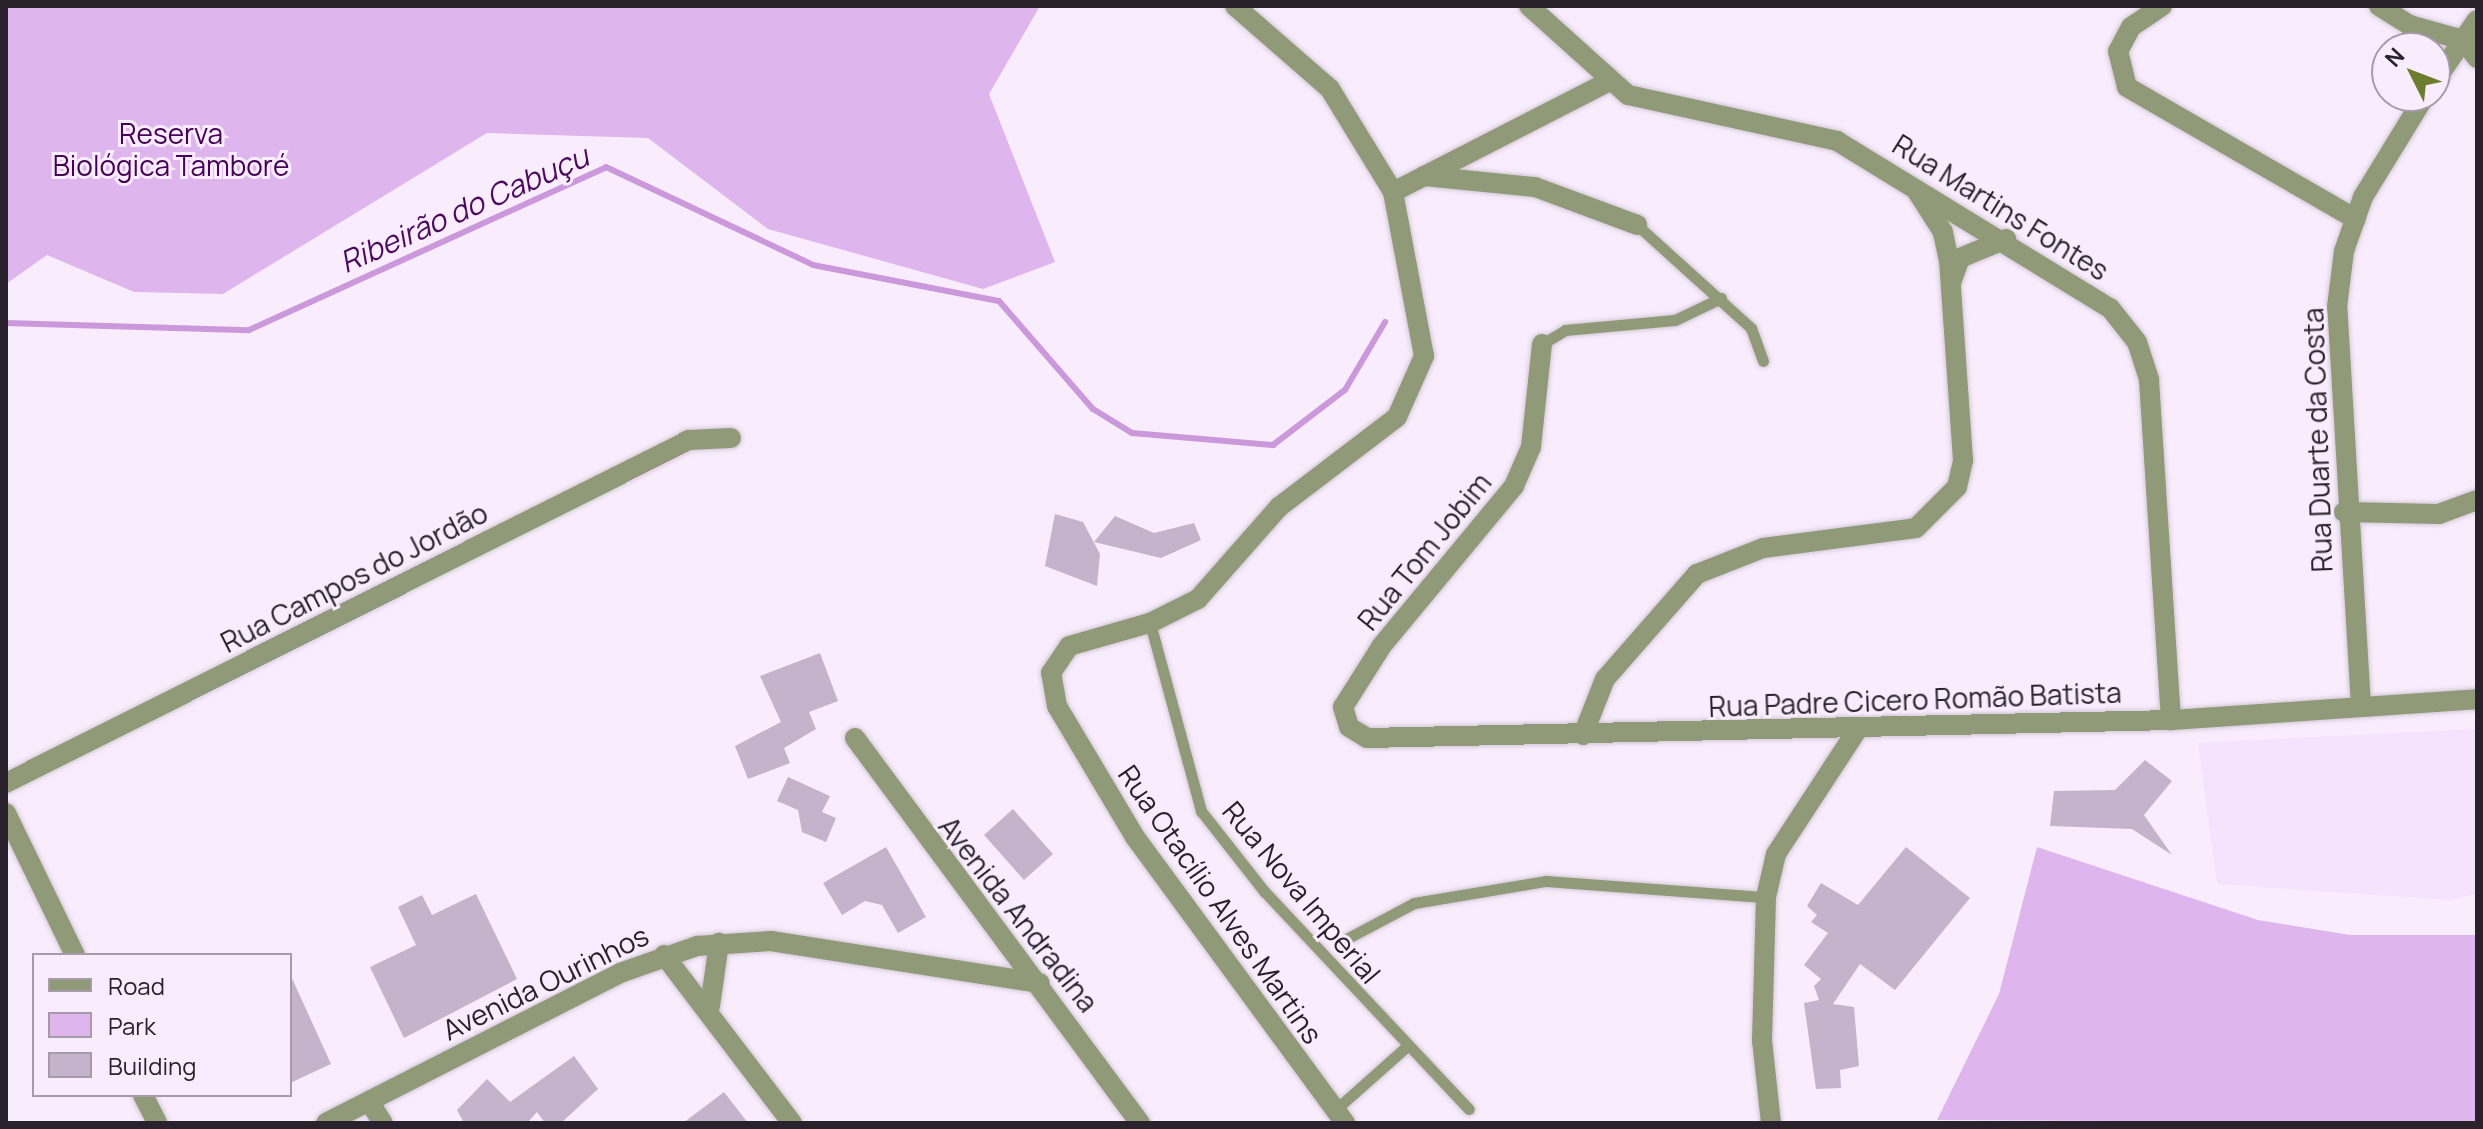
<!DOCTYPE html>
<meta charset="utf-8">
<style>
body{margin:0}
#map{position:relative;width:2483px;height:1129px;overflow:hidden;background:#f9edfd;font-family:Manrope,sans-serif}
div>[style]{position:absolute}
.built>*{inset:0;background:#f5e2fc}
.green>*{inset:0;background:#dfb5ed}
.stream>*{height:6px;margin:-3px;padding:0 3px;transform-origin:3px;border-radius:3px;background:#cb98db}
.building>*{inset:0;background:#c5b2cb}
.roads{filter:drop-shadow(0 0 2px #d4c8d7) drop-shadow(0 0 2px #d4c8d7)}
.lane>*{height:11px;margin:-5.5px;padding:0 5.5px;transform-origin:5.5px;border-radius:5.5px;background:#909a78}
.street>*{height:20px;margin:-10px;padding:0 10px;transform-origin:10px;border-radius:10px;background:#909a78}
span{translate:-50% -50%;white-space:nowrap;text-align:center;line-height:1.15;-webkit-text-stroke:6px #f9edfd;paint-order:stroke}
.park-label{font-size:28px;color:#460257}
.street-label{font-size:28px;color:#29222c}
.water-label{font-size:30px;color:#4b0a5d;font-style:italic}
.frame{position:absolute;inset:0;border:8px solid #29222c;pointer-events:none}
.legend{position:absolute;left:32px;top:953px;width:260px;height:144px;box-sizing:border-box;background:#f9edfd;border:2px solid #a69ca9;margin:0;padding:10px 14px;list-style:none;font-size:24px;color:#29222c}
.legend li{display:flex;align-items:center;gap:16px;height:40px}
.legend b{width:40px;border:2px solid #a69ca9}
.north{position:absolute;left:2371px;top:32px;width:80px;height:80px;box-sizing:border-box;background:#f9edfd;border:2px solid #a69ca9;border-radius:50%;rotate:312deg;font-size:22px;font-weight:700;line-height:32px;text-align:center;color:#29222c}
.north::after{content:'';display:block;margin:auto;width:28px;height:36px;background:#6c7e2e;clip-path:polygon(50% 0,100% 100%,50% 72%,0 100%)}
</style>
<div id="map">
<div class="built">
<i style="clip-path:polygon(2477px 729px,2477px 894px,2449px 900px,2217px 884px,2198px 743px)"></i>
</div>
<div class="green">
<i style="clip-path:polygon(6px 6px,1040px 6px,989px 94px,1055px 262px,983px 289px,768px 229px,648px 138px,487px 133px,223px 294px,134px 292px,47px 255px,6px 284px)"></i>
<i style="clip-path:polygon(2037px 847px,2258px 920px,2350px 935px,2477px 935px,2477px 1123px,1937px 1120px,1999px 994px)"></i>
</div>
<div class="stream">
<i style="left:6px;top:323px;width:243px;rotate:1.7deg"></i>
<i style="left:249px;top:330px;width:392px;rotate:-24.5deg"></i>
<i style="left:606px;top:167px;width:229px;rotate:25.3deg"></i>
<i style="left:813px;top:265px;width:189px;rotate:11deg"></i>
<i style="left:999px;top:301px;width:143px;rotate:49deg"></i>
<i style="left:1093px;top:409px;width:46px;rotate:31.6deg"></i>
<i style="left:1132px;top:433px;width:142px;rotate:4.9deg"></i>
<i style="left:1273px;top:445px;width:91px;rotate:-37.4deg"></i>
<i style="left:1345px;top:390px;width:79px;rotate:-59.5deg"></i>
</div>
<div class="building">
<i style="clip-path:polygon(1055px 514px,1083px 522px,1100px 554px,1097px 586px,1045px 566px)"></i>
<i style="clip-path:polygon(1115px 516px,1154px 533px,1194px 523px,1201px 540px,1161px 558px,1094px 542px)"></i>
<i style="clip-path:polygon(820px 653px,838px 701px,809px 712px,816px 729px,784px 748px,790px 763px,748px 779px,735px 746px,781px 722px,760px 676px)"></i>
<i style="clip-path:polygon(2145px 760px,2172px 781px,2144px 815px,2172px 855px,2132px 829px,2050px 826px,2054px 791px,2115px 790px)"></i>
<i style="clip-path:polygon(788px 777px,830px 796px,822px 812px,836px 818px,826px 842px,802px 832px,798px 810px,777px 801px)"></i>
<i style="clip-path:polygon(1013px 809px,1053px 854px,1024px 880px,984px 835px)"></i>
<i style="clip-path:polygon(886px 847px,926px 917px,898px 933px,882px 905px,865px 901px,842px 915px,823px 883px)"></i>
<i style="clip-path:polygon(1906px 847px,1970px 898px,1895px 990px,1860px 964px,1833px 1004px,1854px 1007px,1859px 1066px,1840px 1070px,1841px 1088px,1816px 1089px,1804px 1003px,1819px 1000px,1814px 986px,1821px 979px,1804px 965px,1828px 933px,1811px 922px,1817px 915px,1807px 906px,1821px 883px,1858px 905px)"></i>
<i style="clip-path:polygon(476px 894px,517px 979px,404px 1038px,370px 967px,416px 945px,398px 907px,422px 895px,432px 915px)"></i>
<i style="clip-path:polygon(290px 974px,331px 1064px,290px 1083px)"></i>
<i style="clip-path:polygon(574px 1056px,598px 1089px,561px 1123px,545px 1123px,537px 1112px,527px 1123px,464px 1123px,457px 1110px,487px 1079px,510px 1102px)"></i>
<i style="clip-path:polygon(724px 1092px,748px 1123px,683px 1123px)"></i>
</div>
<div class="roads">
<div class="lane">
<i style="left:1637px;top:225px;width:154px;rotate:42.1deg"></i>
<i style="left:1751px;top:328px;width:35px;rotate:70deg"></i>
<i style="left:1542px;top:344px;width:27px;rotate:-31deg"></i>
<i style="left:1565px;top:330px;width:110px;rotate:-5.2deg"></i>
<i style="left:1675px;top:320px;width:51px;rotate:-25.6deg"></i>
<i style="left:1150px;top:623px;width:195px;rotate:74.8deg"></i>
<i style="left:1201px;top:811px;width:102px;rotate:51.8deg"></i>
<i style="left:1264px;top:891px;width:299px;rotate:46.8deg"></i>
<i style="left:1348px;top:938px;width:75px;rotate:-27.9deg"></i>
<i style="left:1414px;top:903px;width:134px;rotate:-9.5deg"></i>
<i style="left:1546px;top:881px;width:221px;rotate:4.2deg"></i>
<i style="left:1334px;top:1111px;width:95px;rotate:-41.6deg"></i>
</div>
<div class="street">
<i style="left:1235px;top:6px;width:126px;rotate:41.1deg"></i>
<i style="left:1330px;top:89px;width:121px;rotate:58.5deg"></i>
<i style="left:1529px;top:6px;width:133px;rotate:42deg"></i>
<i style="left:1628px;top:95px;width:214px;rotate:12.4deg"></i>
<i style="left:1837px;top:141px;width:320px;rotate:31.5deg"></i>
<i style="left:2110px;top:308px;width:43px;rotate:51.5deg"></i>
<i style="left:2137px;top:342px;width:40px;rotate:72deg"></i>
<i style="left:2149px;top:380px;width:341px;rotate:86.3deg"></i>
<i style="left:2162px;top:6px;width:37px;rotate:146deg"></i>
<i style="left:2131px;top:27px;width:27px;rotate:118deg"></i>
<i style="left:2118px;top:51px;width:37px;rotate:76deg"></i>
<i style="left:2127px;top:87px;width:264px;rotate:30deg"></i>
<i style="left:2379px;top:6px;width:36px;rotate:32deg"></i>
<i style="left:2409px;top:25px;width:56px;rotate:15.5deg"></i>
<i style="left:2463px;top:40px;width:23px;rotate:52deg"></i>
<i style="left:2435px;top:81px;width:74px;rotate:-55.5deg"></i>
<i style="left:1424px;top:176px;width:112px;rotate:5.7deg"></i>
<i style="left:1535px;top:187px;width:109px;rotate:20.4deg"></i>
<i style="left:1952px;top:280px;width:23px;rotate:-70deg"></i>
<i style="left:1960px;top:258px;width:50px;rotate:-22.4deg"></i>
<i style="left:1542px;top:344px;width:104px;rotate:96.1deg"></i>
<i style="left:1531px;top:447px;width:43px;rotate:113.6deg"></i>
<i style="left:1514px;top:486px;width:209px;rotate:129.6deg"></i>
<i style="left:1381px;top:647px;width:71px;rotate:122.3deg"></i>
<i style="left:1343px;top:707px;width:21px;rotate:73deg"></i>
<i style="left:1349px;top:727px;width:21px;rotate:31deg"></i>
<i style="left:1367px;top:738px;width:804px;rotate:-1.28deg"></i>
<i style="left:2171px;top:720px;width:307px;rotate:-3.9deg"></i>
<i style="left:2344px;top:512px;width:95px;rotate:1.2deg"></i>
<i style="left:2439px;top:514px;width:40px;rotate:-20.2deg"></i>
<i style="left:2361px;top:706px;width:400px;rotate:-93.4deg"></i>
<i style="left:2337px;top:307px;width:56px;rotate:-82.9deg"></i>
<i style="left:2344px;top:251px;width:57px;rotate:-70.6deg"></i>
<i style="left:2363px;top:197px;width:119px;rotate:-58.5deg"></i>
<i style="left:1583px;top:735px;width:60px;rotate:-68.6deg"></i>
<i style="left:1605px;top:679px;width:140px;rotate:-48.8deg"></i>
<i style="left:1697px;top:574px;width:71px;rotate:-21.5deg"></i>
<i style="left:1763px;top:548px;width:154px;rotate:-7.4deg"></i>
<i style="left:1916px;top:528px;width:58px;rotate:-45deg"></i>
<i style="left:1957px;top:487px;width:28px;rotate:-77deg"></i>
<i style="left:1963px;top:460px;width:199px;rotate:-94deg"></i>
<i style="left:1949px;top:261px;width:30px;rotate:-102deg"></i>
<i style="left:1943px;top:232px;width:50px;rotate:-122.7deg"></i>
<i style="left:855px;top:738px;width:479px;rotate:53.5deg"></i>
<i style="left:6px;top:783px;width:764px;rotate:-26.67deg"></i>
<i style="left:689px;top:440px;width:42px;rotate:-2.7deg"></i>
<i style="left:6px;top:813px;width:158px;rotate:64.1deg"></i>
<i style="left:664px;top:955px;width:211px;rotate:52.7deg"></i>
<i style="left:710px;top:1006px;width:64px;rotate:-81.9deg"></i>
<i style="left:143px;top:1095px;width:31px;rotate:63deg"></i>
<i style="left:369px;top:1101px;width:26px;rotate:58deg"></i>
<i style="left:326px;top:1123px;width:330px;rotate:-27deg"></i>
<i style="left:620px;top:973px;width:82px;rotate:-19.3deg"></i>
<i style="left:697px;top:946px;width:74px;rotate:-3.9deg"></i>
<i style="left:771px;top:941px;width:272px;rotate:8.9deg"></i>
<i style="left:1345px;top:1123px;width:355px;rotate:-126.3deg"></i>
<i style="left:1135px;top:837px;width:152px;rotate:-120.8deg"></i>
<i style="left:1057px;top:706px;width:34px;rotate:-100deg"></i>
<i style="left:1051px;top:673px;width:32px;rotate:-56deg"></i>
<i style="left:1069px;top:646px;width:84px;rotate:-15.9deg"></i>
<i style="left:1150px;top:623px;width:54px;rotate:-26.6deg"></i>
<i style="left:1198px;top:599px;width:123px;rotate:-48.6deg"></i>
<i style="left:1279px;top:507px;width:148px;rotate:-37.3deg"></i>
<i style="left:1397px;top:417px;width:67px;rotate:-66.1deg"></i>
<i style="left:1424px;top:356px;width:167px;rotate:-100.7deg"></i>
<i style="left:1393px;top:192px;width:242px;rotate:-27.1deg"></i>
<i style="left:1771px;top:1123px;width:83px;rotate:-96.2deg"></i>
<i style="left:1762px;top:1040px;width:143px;rotate:-88.4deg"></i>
<i style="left:1766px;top:897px;width:44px;rotate:-76.9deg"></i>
<i style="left:1776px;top:854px;width:148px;rotate:-56.8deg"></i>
</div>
</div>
<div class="park-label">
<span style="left:171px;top:149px">Reserva<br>Biológica Tamboré</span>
</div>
<div class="street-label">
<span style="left:2001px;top:207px;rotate:32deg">Rua Martins Fontes</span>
<span style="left:2317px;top:440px;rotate:-92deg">Rua Duarte da Costa</span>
<span style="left:1424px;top:551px;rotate:-51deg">Rua Tom Jobim</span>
<span style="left:354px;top:577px;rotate:-27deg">Rua Campos do Jordão</span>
<span style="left:1915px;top:699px;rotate:-2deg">Rua Padre Cicero Romão Batista</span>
<span style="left:1302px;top:892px;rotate:50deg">Rua Nova Imperial</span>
<span style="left:1221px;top:904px;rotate:55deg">Rua Otacílio Alves Martins</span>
<span style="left:1019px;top:914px;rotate:52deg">Avenida Andradina</span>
<span style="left:545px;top:982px;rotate:-26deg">Avenida Ourinhos</span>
</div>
<div class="water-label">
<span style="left:464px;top:209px;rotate:-24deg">Ribeirão do Cabuçu</span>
</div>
<div class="frame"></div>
<ul class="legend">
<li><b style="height:10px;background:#909a78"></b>Road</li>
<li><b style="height:22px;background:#dfb5ed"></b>Park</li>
<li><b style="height:22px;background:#c5b2cb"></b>Building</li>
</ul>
<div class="north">N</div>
</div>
